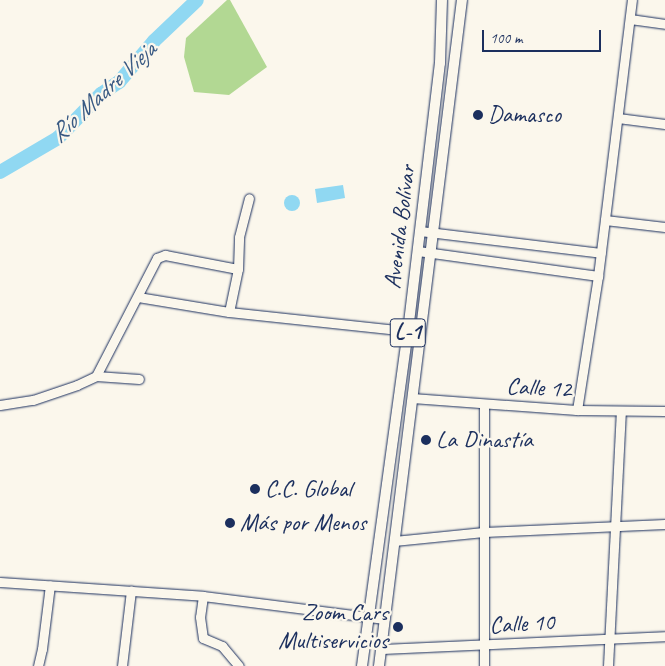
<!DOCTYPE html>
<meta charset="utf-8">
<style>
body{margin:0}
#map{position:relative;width:665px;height:666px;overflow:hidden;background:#fbf7ec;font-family:Caveat,sans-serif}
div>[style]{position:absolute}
.green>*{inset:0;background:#b2d893}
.water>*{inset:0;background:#90d8f2}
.round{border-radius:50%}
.river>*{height:14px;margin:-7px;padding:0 7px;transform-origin:7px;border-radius:7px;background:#90d8f2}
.roads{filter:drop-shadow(0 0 1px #1b2f5e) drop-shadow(0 0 1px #1b2f5e)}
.minor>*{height:9px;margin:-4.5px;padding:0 4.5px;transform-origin:4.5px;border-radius:4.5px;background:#fbf7ec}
.major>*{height:10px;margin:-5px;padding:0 5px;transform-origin:5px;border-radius:5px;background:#fbf7ec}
.dots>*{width:14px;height:14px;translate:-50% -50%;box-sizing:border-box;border:2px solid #fbf7ec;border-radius:50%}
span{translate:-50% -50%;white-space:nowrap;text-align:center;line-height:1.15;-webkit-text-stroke:4.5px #fbf7ec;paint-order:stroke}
.shield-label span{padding:1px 4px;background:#fbf7ec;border:1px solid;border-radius:4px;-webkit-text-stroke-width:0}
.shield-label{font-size:22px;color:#1b2f5e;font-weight:700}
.poi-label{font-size:24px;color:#1b2f5e}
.left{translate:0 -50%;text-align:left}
.right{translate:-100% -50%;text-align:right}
.street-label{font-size:24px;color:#1b2f5e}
.water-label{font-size:25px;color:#385983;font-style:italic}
.scale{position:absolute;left:482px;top:30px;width:119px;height:22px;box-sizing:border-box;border:2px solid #1b2f5e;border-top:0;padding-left:6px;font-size:15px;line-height:18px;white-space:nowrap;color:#1b2f5e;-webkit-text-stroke:4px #fbf7ec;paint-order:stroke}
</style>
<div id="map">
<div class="green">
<i style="clip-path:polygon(227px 0,230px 0,267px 67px,229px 95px,194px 92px,184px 57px,186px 38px)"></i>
</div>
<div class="water">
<i style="clip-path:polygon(343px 185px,345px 198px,317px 203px,315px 189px)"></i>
<i class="round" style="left:284px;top:195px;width:16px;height:16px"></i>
</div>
<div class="river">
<i style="left:0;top:172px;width:67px;rotate:-30.4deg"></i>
<i style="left:58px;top:138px;width:62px;rotate:-45.7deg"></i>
<i style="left:101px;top:94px;width:22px;rotate:-34deg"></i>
<i style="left:119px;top:82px;width:54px;rotate:-49.5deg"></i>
<i style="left:154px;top:41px;width:59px;rotate:-43.6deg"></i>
</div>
<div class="roads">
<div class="minor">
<i style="left:630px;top:19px;width:35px;rotate:8deg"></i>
<i style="left:618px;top:118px;width:47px;rotate:7.3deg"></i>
<i style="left:605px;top:220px;width:60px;rotate:6.7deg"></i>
<i style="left:420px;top:231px;width:182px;rotate:6.9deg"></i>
<i style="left:418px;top:251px;width:182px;rotate:7.9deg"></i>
<i style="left:138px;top:297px;width:92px;rotate:9.4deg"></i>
<i style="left:229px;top:312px;width:180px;rotate:6.1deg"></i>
<i style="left:229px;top:312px;width:44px;rotate:-78.2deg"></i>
<i style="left:238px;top:269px;width:32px;rotate:-88deg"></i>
<i style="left:239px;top:237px;width:40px;rotate:-75.6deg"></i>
<i style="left:96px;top:376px;width:133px;rotate:-62.7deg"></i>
<i style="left:157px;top:258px;width:9px;rotate:-21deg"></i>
<i style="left:165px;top:255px;width:74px;rotate:10.9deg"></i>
<i style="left:412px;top:398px;width:165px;rotate:4.2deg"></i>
<i style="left:577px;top:410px;width:88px;rotate:0.7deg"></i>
<i style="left:484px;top:404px;width:262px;rotate:90deg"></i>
<i style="left:0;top:405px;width:33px;rotate:-9deg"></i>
<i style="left:33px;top:400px;width:46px;rotate:-18.8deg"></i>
<i style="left:77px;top:385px;width:21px;rotate:-25deg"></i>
<i style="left:96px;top:376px;width:43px;rotate:4deg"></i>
<i style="left:577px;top:410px;width:136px;rotate:-81.1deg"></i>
<i style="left:598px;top:276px;width:278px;rotate:-83deg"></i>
<i style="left:394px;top:541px;width:90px;rotate:-5.7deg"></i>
<i style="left:484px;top:532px;width:181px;rotate:-2.5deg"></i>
<i style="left:0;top:582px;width:203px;rotate:3.9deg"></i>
<i style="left:203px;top:596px;width:183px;rotate:7.2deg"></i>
<i style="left:203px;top:596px;width:21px;rotate:98deg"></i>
<i style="left:200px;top:617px;width:21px;rotate:82deg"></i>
<i style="left:203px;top:638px;width:21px;rotate:23deg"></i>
<i style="left:222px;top:646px;width:26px;rotate:50deg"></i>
<i style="left:381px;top:649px;width:284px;rotate:-2.6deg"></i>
<i style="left:38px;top:666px;width:17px;rotate:-77deg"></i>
<i style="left:42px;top:649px;width:64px;rotate:-82.9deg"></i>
<i style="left:122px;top:666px;width:76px;rotate:-83.2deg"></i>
<i style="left:608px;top:666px;width:254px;rotate:-87.1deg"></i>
</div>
<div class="major">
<i style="left:362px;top:666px;width:338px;rotate:-82.2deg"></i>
<i style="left:408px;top:331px;width:270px;rotate:-83.2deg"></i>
<i style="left:440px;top:63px;width:63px;rotate:-88.2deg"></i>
<i style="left:379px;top:666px;width:671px;rotate:-82.9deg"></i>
</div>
</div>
<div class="dots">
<i style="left:478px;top:115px;background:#1b2f5e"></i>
<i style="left:426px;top:440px;background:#1b2f5e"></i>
<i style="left:255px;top:489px;background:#1b2f5e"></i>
<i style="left:230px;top:523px;background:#1b2f5e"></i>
<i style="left:398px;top:627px;background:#1b2f5e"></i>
</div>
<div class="shield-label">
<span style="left:408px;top:333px">L-1</span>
</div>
<div class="poi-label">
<span class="left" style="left:488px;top:115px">Damasco</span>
<span class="left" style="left:436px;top:440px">La Dinastía</span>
<span class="left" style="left:265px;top:489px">C.C. Global</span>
<span class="left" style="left:240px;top:523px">Más por Menos</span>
<span class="right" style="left:388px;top:627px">Zoom Cars<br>Multiservicios</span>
</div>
<div class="street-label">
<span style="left:400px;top:227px;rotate:-83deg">Avenida Bolívar</span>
<span style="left:539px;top:388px;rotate:3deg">Calle 12</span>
<span style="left:522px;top:624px;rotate:-3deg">Calle 10</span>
</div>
<div class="water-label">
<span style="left:103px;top:92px;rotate:-43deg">Río Madre Vieja</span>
</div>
<div class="scale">100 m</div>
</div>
